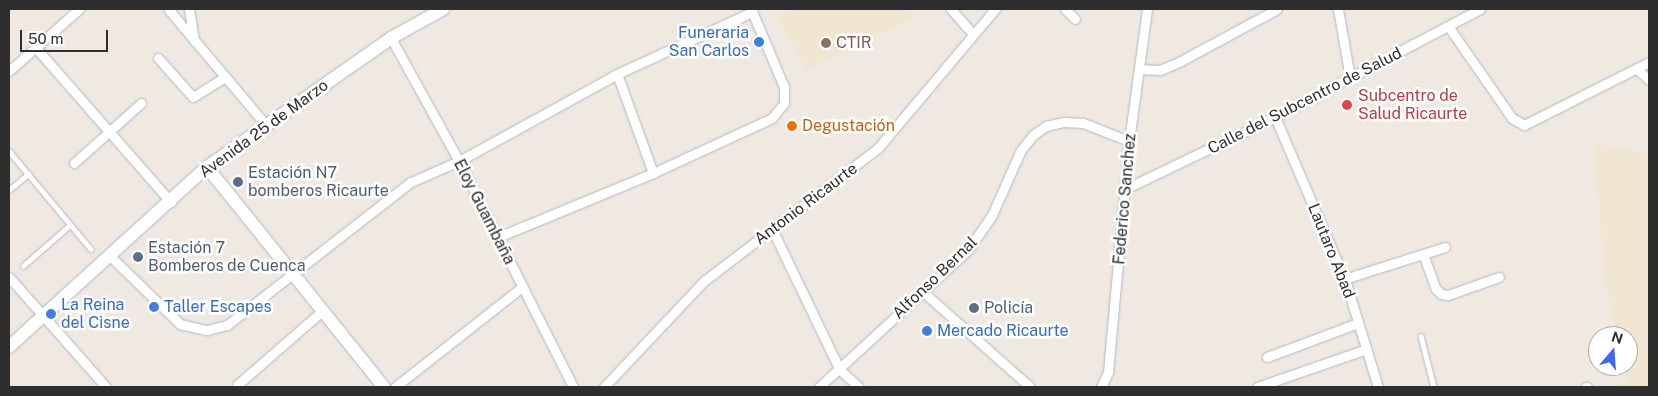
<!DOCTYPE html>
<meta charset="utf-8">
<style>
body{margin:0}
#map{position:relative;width:1658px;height:396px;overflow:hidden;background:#efe9e1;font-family:"Public Sans",sans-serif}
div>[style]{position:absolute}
.education>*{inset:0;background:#f0e6d1}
.roads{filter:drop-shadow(0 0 1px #b4b7c1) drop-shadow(0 0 1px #b4b7c1)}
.service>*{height:4.5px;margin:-2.25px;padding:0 2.25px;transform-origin:2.25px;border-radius:2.25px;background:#fff}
.minor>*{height:9px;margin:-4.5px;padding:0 4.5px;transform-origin:4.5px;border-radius:4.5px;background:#fff}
.secondary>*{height:12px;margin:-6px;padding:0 6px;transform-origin:6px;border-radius:6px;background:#fff}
.dots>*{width:14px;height:14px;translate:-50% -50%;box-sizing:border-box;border:2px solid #fff;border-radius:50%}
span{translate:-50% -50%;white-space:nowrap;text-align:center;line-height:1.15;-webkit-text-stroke:5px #fff;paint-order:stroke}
.shop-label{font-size:16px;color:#366cbe}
.right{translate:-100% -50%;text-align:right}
.left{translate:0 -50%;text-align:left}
.education-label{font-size:16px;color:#785e54}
.health-label{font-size:16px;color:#be3a42}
.street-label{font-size:16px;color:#2e2e2e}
.food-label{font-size:16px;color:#c56008}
.service-label{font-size:16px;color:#4e5e75}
.frame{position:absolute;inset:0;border:10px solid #2e2e2e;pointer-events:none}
.north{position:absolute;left:1588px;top:326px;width:50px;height:50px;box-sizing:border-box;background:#fff;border:1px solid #ababab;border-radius:50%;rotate:18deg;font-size:14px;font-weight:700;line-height:20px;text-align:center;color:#2e2e2e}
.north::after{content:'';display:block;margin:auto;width:18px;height:22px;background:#4264fb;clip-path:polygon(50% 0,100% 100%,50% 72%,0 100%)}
.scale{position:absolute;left:20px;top:30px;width:88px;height:22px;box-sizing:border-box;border:2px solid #2e2e2e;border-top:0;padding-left:6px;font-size:15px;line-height:18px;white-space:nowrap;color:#2e2e2e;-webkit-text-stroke:4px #fff;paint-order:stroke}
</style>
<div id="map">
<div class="education">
<i style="clip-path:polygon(795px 9px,907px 9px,916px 18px,806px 69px,777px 17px)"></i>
<i style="clip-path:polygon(1595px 144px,1649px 154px,1649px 387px,1607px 387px,1628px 382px,1625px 366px,1628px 366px,1628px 336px,1617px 336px,1604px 279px)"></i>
</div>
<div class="roads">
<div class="service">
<i style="left:9px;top:151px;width:128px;rotate:50.1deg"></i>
<i style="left:9px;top:190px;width:25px;rotate:-40deg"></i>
<i style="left:23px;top:266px;width:62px;rotate:-41.1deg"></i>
<i style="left:1421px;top:336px;width:53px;rotate:75.7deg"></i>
</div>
<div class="minor">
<i style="left:189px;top:9px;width:32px;rotate:81deg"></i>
<i style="left:951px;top:9px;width:32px;rotate:49deg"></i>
<i style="left:1065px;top:9px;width:14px;rotate:45deg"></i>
<i style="left:1338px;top:9px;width:70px;rotate:80.1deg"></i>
<i style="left:169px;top:10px;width:149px;rotate:49.9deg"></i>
<i style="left:1448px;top:26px;width:112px;rotate:55.2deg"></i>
<i style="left:1512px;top:118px;width:14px;rotate:30deg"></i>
<i style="left:1524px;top:125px;width:140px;rotate:-26.7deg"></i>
<i style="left:391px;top:38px;width:141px;rotate:61.1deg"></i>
<i style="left:459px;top:161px;width:253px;rotate:63.2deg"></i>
<i style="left:36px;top:48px;width:205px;rotate:48.8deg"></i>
<i style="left:158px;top:58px;width:52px;rotate:48.1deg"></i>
<i style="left:193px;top:97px;width:36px;rotate:-32deg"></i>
<i style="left:1139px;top:69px;width:21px;rotate:3deg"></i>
<i style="left:1160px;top:70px;width:21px;rotate:-23deg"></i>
<i style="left:1179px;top:62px;width:111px;rotate:-28.4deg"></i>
<i style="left:1637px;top:69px;width:16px;rotate:43deg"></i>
<i style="left:9px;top:71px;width:94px;rotate:-41.5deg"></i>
<i style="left:617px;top:74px;width:105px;rotate:70deg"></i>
<i style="left:1275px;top:117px;width:181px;rotate:66.8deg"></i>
<i style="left:1346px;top:283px;width:109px;rotate:72.9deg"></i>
<i style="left:74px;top:163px;width:90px;rotate:-41.8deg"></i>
<i style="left:1127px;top:188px;width:164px;rotate:-25.6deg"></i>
<i style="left:1275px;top:117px;width:232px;rotate:-27.8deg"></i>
<i style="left:772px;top:229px;width:157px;rotate:64.3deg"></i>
<i style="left:840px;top:370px;width:25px;rotate:42deg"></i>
<i style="left:498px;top:237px;width:168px;rotate:-22.4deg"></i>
<i style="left:653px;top:173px;width:131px;rotate:-24.8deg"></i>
<i style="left:772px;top:118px;width:19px;rotate:-51deg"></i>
<i style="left:784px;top:103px;width:16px;rotate:-90deg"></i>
<i style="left:784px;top:87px;width:85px;rotate:-112.9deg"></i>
<i style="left:1423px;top:254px;width:37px;rotate:70deg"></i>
<i style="left:1436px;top:289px;width:7px;rotate:45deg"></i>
<i style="left:1441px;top:294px;width:7px;rotate:8deg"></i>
<i style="left:1448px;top:295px;width:54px;rotate:-19.4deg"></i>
<i style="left:110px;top:256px;width:98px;rotate:44.2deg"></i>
<i style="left:180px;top:324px;width:28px;rotate:13deg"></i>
<i style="left:207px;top:330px;width:21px;rotate:-14deg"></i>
<i style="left:227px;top:325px;width:233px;rotate:-37.9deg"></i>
<i style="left:411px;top:182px;width:52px;rotate:-23.6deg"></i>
<i style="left:459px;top:161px;width:180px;rotate:-28.8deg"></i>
<i style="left:617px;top:74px;width:149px;rotate:-24.7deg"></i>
<i style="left:9px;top:277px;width:147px;rotate:48.6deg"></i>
<i style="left:1344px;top:279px;width:106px;rotate:-17.6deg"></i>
<i style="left:922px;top:291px;width:144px;rotate:41.6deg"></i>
<i style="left:1267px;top:357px;width:97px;rotate:-20.5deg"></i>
<i style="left:237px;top:385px;width:113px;rotate:-41deg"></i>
<i style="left:395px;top:387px;width:160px;rotate:-38.2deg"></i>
<i style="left:604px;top:387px;width:146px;rotate:-46.7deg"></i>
<i style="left:704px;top:281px;width:219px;rotate:-37.4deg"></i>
<i style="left:878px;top:148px;width:182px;rotate:-49.9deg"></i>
<i style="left:819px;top:387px;width:202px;rotate:-42.6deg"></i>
<i style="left:968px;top:250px;width:42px;rotate:-55.6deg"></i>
<i style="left:992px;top:215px;width:71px;rotate:-66deg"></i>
<i style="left:1021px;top:150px;width:19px;rotate:-51deg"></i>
<i style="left:1033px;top:135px;width:16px;rotate:-35deg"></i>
<i style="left:1046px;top:126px;width:18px;rotate:-13deg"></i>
<i style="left:1064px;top:122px;width:19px;rotate:3deg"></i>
<i style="left:1083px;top:123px;width:49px;rotate:21.4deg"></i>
<i style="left:1101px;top:387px;width:17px;rotate:-65deg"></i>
<i style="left:1108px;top:372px;width:232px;rotate:-84.8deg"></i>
<i style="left:1129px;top:141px;width:133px;rotate:-82.2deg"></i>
<i style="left:1257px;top:387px;width:116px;rotate:-19.1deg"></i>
<i style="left:1586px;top:387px;width:1px"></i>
</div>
<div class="secondary">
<i style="left:207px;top:167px;width:282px;rotate:51.2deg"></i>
<i style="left:9px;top:347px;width:268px;rotate:-42.3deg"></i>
<i style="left:207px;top:167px;width:225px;rotate:-35deg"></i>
<i style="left:391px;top:38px;width:60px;rotate:-29.1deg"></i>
</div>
</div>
<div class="dots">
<i style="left:759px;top:42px;background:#3f7fe0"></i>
<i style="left:826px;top:43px;background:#8d6e63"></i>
<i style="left:1347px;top:105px;background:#e0444e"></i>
<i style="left:792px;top:126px;background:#e8710a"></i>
<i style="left:238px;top:182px;background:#5c6f8a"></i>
<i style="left:138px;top:257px;background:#5c6f8a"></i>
<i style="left:154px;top:307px;background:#3f7fe0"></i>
<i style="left:974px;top:308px;background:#5c6f8a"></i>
<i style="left:51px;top:314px;background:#3f7fe0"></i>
<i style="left:927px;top:331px;background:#3f7fe0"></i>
</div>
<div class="shop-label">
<span class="right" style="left:749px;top:42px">Funeraria<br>San Carlos</span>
<span class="left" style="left:61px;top:314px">La Reina<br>del Cisne</span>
<span class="left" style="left:164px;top:307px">Taller Escapes</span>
<span class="left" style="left:937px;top:331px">Mercado Ricaurte</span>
</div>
<div class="education-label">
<span class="left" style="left:836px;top:43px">CTIR</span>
</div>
<div class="health-label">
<span class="left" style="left:1358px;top:105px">Subcentro de<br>Salud Ricaurte</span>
</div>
<div class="street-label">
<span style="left:1305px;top:101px;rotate:-27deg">Calle del Subcentro de Salud</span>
<span style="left:264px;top:129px;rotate:-36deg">Avenida 25 de Marzo</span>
<span style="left:1125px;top:199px;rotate:-85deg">Federico Sanchez</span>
<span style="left:806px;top:204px;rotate:-37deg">Antonio Ricaurte</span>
<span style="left:484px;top:212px;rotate:63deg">Eloy Guambaña</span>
<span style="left:1331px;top:251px;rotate:68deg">Lautaro Abad</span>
<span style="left:935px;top:278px;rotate:-44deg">Alfonso Bernal</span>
</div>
<div class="food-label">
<span class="left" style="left:802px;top:126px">Degustación</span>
</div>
<div class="service-label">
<span class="left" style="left:248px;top:182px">Estación N7<br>bomberos Ricaurte</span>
<span class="left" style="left:148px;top:257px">Estación 7<br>Bomberos de Cuenca</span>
<span class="left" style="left:984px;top:308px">Policía</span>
</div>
<div class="frame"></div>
<div class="north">N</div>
<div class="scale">50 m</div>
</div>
